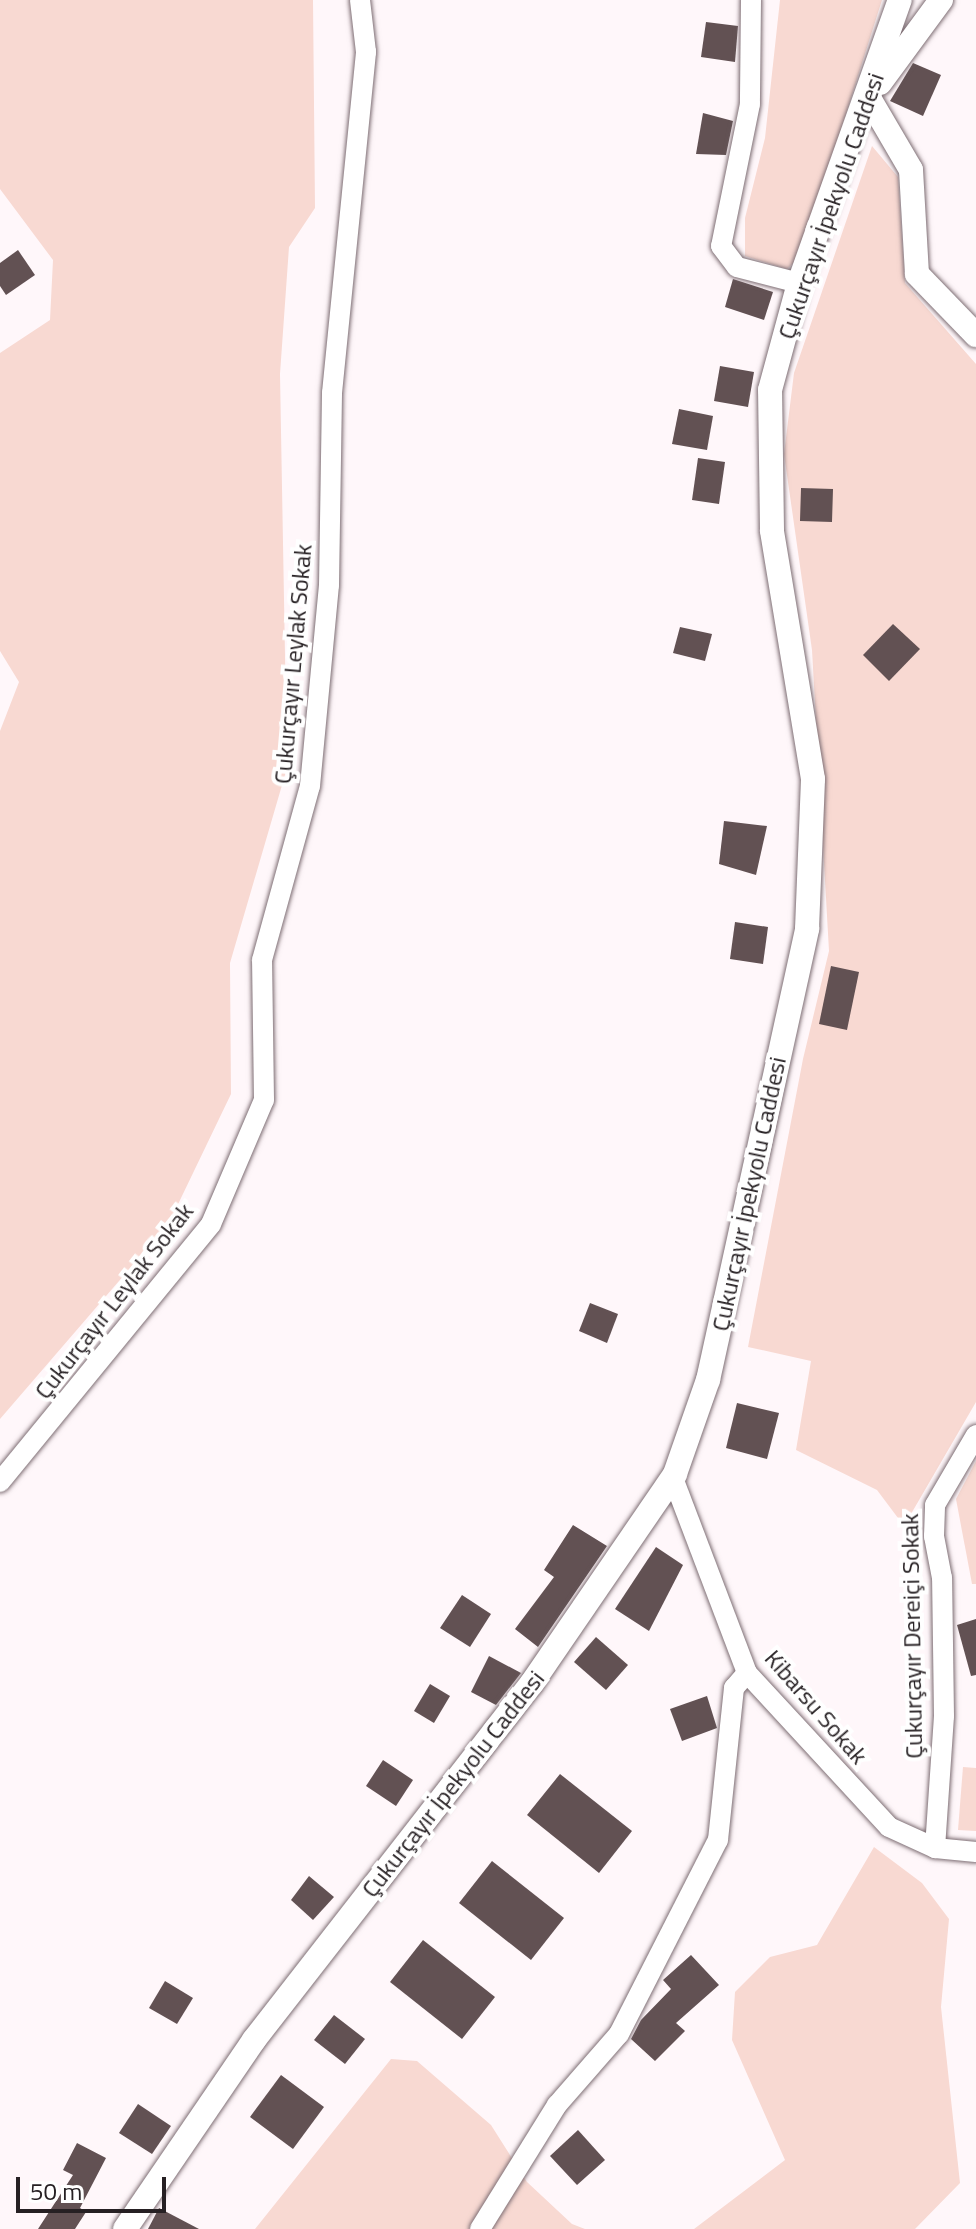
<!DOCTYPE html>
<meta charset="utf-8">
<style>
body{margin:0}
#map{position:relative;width:976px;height:2229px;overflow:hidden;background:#fff7fa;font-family:"Titillium Web",sans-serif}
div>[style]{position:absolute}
.green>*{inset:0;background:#f8d9d2}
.building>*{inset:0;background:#625153}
.roads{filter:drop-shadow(0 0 2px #7e6e74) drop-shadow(0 0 2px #7e6e74)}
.minor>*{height:20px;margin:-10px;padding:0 10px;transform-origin:10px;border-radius:10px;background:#fff}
.tertiary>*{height:24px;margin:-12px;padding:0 12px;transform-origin:12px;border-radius:12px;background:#fff}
span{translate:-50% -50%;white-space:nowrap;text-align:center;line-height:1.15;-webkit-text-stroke:8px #fff;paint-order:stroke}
.street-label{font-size:24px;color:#262023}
.scale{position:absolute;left:16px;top:2177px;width:150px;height:36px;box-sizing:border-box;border:4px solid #262023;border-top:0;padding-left:10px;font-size:24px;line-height:28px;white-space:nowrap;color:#262023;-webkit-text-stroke:6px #fff;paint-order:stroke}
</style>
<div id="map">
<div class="green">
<i style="clip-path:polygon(0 0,313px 0,315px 208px,289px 247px,280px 374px,287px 768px,230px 963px,231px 1094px,169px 1223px,0 1419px,0 731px,19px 682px,0 651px,0 353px,50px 320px,53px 260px,0 189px)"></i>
<i style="clip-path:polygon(780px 0,882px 0,801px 256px,787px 269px,745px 256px,745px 218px,765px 138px)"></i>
<i style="clip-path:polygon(872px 146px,898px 177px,905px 283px,976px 364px,976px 1402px,904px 1526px,877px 1490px,796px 1450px,811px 1361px,748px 1347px,803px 1059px,829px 951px,812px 650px,784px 454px,794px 373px)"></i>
<i style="clip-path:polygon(976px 1461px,976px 1584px,972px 1584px,956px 1499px)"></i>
<i style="clip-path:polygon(963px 1767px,976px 1768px,976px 1831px,958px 1830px)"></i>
<i style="clip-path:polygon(874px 1847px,922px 1883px,949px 1919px,941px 2007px,960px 2183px,915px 2229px,694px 2229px,785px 2160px,732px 2040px,735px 1992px,770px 1957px,817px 1945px)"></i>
<i style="clip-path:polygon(391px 2059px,417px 2061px,491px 2125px,527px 2182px,572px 2224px,585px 2229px,255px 2229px)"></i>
</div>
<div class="building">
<i style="clip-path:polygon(706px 22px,738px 26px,735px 62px,701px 57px)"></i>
<i style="clip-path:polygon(913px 63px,941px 75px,923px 116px,890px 101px)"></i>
<i style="clip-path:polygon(703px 113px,733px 121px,726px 155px,696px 154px)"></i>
<i style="clip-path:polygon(18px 250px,35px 275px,6px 295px,0 286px,0 263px)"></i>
<i style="clip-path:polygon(733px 279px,773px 292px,764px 320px,725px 307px)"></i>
<i style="clip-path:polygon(720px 366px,754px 372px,748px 407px,714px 401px)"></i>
<i style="clip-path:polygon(679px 409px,713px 416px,707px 450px,672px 444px)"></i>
<i style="clip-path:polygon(698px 458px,725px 462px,719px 504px,692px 500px)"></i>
<i style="clip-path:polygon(801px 488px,833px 489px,832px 522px,800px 521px)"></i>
<i style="clip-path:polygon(893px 624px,920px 649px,889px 681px,863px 655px)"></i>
<i style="clip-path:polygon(680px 627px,712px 634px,705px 661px,673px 653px)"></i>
<i style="clip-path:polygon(724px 821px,767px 826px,756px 875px,719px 864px)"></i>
<i style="clip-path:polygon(735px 922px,768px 927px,763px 964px,730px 959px)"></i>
<i style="clip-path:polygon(831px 966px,859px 972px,847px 1030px,819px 1024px)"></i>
<i style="clip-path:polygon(590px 1303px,618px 1314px,607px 1343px,579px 1331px)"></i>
<i style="clip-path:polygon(737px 1403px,779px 1413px,767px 1459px,726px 1448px)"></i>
<i style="clip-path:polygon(573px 1525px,607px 1546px,538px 1647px,515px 1629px,554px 1577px,544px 1570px)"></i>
<i style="clip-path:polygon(656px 1547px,683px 1565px,649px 1631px,615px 1609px)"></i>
<i style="clip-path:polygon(462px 1595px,491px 1614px,470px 1647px,440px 1628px)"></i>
<i style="clip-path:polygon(976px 1619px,976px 1675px,971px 1676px,957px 1625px)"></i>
<i style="clip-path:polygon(596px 1637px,628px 1665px,606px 1690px,574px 1662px)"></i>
<i style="clip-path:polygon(489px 1656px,521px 1673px,496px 1705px,471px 1692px)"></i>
<i style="clip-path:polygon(430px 1684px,450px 1696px,434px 1723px,414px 1711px)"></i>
<i style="clip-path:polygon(707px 1696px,717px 1728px,682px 1741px,670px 1709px)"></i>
<i style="clip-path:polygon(383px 1760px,413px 1780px,396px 1806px,366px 1786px)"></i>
<i style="clip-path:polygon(560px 1774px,632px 1831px,599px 1873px,527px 1815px)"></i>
<i style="clip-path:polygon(492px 1861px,564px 1918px,531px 1960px,459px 1903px)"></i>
<i style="clip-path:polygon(309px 1876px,334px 1897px,313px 1920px,291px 1900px)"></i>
<i style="clip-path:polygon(423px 1940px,495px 1997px,462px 2039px,390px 1982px)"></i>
<i style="clip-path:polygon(691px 1955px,719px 1985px,676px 2023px,685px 2031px,655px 2061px,631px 2039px,641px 2020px,671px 1989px,663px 1980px)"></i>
<i style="clip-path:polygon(165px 1981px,193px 1998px,177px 2024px,149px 2008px)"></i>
<i style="clip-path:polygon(334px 2015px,365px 2039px,345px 2064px,314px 2040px)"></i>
<i style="clip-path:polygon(281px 2075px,324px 2107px,293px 2149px,250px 2117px)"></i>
<i style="clip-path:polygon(138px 2104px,171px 2126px,152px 2154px,119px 2133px)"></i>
<i style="clip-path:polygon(578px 2130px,605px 2160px,577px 2185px,550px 2156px)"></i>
<i style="clip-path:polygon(77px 2143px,106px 2158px,80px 2208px,86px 2212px,75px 2229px,38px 2229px,73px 2175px,63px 2170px)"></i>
<i style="clip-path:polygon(159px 2208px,199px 2229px,148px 2229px)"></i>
</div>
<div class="roads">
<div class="minor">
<i style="left:751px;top:0;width:104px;rotate:90.6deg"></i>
<i style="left:750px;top:104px;width:145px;rotate:101.5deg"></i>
<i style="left:721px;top:246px;width:26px;rotate:53deg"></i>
<i style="left:737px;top:267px;width:64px;rotate:14.5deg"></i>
<i style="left:673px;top:1478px;width:209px;rotate:69.2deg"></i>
<i style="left:747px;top:1673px;width:209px;rotate:47.3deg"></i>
<i style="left:889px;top:1827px;width:51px;rotate:24.5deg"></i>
<i style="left:935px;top:1848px;width:41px;rotate:5.6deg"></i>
<i style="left:0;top:1482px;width:333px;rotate:-50.7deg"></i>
<i style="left:211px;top:1224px;width:135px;rotate:-66.9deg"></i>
<i style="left:264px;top:1100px;width:140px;rotate:-90.8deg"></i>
<i style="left:262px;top:960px;width:180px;rotate:-74.6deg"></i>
<i style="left:310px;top:786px;width:202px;rotate:-84.6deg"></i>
<i style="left:329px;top:585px;width:192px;rotate:-89.1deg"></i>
<i style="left:332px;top:393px;width:343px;rotate:-84.3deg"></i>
<i style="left:366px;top:52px;width:52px;rotate:-96.6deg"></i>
<i style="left:935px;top:1848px;width:132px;rotate:-86.1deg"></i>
<i style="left:944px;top:1716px;width:138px;rotate:-90.8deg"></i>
<i style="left:942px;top:1578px;width:43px;rotate:-100.8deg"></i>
<i style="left:934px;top:1536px;width:31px;rotate:-88deg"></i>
<i style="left:935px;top:1505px;width:81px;rotate:-59.6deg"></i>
<i style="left:480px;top:2229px;width:146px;rotate:-58.2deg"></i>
<i style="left:557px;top:2105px;width:94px;rotate:-48.9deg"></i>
<i style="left:619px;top:2034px;width:218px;rotate:-63deg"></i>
<i style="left:718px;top:1840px;width:153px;rotate:-84deg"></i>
<i style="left:734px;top:1688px;width:20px;rotate:-49deg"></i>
</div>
<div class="tertiary">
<i style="left:880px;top:83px;width:103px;rotate:-53.7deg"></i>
<i style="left:869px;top:98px;width:83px;rotate:59.7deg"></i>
<i style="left:911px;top:170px;width:104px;rotate:86.7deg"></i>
<i style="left:917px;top:274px;width:85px;rotate:46deg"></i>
<i style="left:125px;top:2229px;width:229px;rotate:-55.7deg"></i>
<i style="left:254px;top:2040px;width:452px;rotate:-52.1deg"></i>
<i style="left:532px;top:1683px;width:253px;rotate:-55.6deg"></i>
<i style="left:675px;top:1474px;width:100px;rotate:-70.7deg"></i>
<i style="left:708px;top:1380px;width:462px;rotate:-77.6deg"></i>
<i style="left:807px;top:929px;width:150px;rotate:-87.7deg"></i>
<i style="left:813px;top:779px;width:252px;rotate:-99.4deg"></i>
<i style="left:772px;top:530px;width:140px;rotate:-90.8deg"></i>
<i style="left:770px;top:390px;width:111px;rotate:-74.8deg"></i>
<i style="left:799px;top:283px;width:300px;rotate:-70.4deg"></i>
</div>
</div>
<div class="street-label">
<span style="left:831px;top:206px;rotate:-71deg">Çukurçayır İpekyolu Caddesi</span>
<span style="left:293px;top:664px;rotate:-85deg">Çukurçayır Leylak Sokak</span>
<span style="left:749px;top:1194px;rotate:-78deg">Çukurçayır İpekyolu Caddesi</span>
<span style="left:114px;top:1301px;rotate:-52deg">Çukurçayır Leylak Sokak</span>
<span style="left:912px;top:1636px;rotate:-91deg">Çukurçayır Dereiçi Sokak</span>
<span style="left:816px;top:1707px;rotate:49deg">Kibarsu Sokak</span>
<span style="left:453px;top:1784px;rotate:-52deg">Çukurçayır İpekyolu Caddesi</span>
</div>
<div class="scale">50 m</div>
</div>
